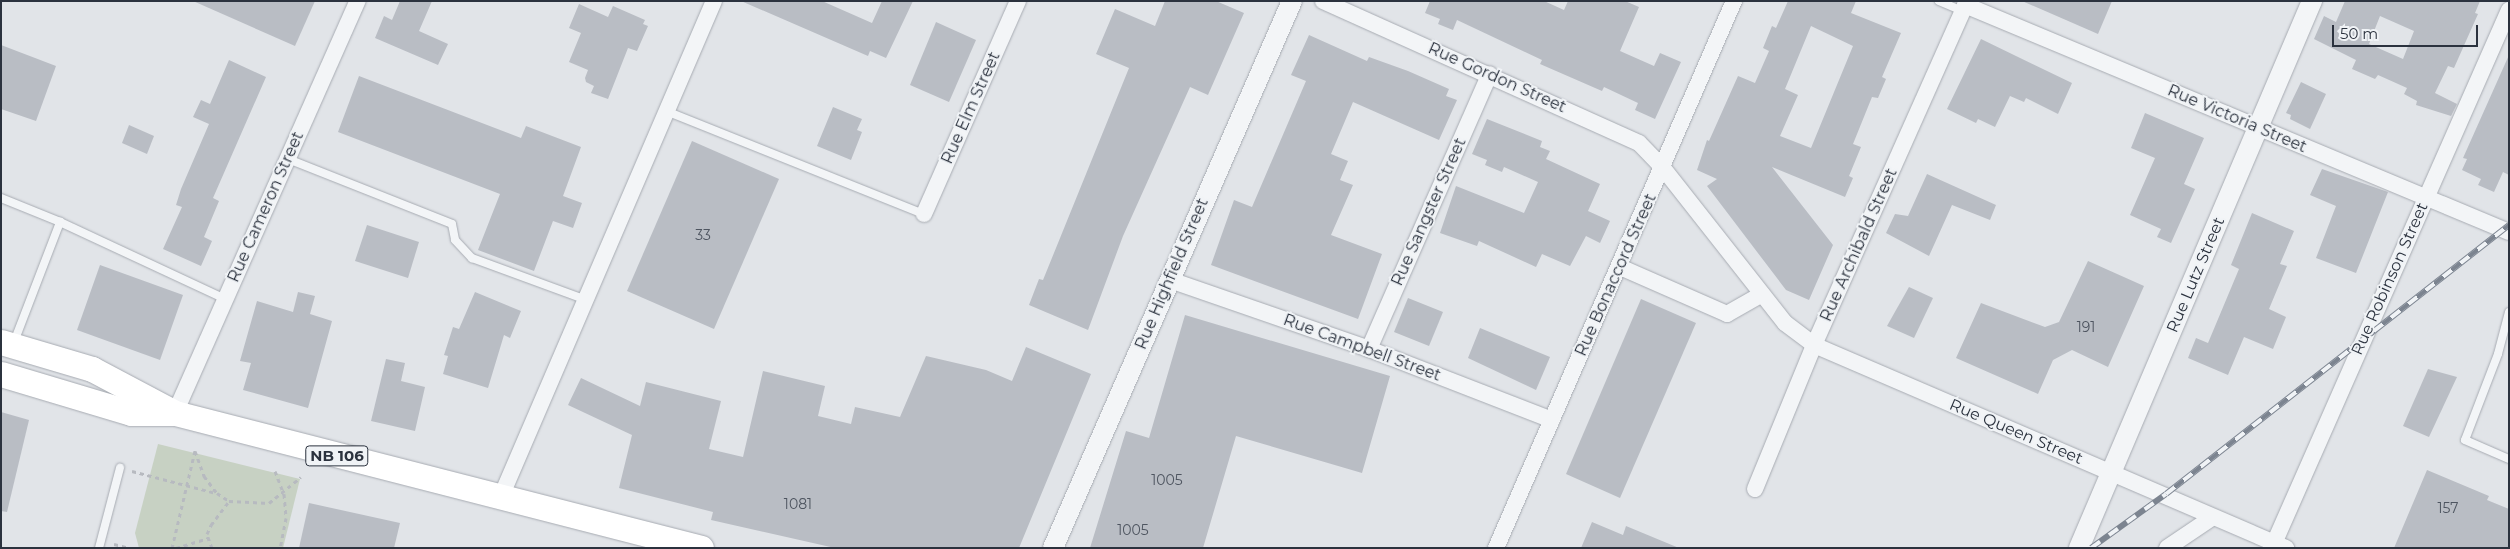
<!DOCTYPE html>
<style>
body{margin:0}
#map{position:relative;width:2510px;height:549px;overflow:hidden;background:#e1e4e8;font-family:Montserrat,sans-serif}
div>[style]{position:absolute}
.green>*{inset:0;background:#c7d1c3}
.building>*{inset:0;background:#b9bdc4}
.path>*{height:3px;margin-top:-1.5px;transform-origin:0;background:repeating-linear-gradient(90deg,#b7bac0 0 4px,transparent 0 8px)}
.roads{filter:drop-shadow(0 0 1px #a7abb2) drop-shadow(0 0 1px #a7abb2)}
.service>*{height:8px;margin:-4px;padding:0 4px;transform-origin:4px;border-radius:4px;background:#f3f5f7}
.minor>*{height:16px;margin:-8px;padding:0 8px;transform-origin:8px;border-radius:8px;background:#f3f5f7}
.tertiary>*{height:20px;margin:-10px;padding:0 10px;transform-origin:10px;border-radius:10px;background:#f3f5f7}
.primary>*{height:25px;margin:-12.5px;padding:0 12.5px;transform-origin:12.5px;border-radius:12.5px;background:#fff}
.rail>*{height:5.5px;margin-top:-2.75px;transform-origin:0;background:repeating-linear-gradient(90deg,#f0f3f6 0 11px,#7c8490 0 22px);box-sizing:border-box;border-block:1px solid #7c8490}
span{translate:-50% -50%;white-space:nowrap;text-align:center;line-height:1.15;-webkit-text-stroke:4px #f0f3f6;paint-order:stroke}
.number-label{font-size:14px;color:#4e5560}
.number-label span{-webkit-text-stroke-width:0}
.shield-label span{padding:1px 4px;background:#f0f3f6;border:1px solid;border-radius:4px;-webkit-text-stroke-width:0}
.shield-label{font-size:15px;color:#2b323e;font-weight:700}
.street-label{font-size:16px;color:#2b323e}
.frame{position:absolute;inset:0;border:2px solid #2b323e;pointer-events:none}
.scale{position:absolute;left:2332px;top:25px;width:146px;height:22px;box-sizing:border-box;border:2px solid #2b323e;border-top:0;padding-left:6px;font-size:15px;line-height:18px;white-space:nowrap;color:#2b323e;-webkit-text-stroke:4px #f0f3f6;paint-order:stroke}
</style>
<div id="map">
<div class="green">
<i style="clip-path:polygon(158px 444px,300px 479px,283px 548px,139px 548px,135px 533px)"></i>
</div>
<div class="building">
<i style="clip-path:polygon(193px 1px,315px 1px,295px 46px)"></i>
<i style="clip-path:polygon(400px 1px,432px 1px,419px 31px,448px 44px,438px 65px,375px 38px,384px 16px,392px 20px)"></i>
<i style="clip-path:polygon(741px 1px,822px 1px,872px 23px,882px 1px,913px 1px,886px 58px,870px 51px,868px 56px)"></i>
<i style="clip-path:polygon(1165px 1px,1216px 1px,1244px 13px,1208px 95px,1190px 87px,1123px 236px,1088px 330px,1029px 305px,1039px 279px,1043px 280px,1129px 68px,1096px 54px,1115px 9px,1155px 26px)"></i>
<i style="clip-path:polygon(1430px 1px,1544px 1px,1564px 10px,1568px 1px,1625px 1px,1639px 7px,1620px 51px,1654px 66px,1660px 53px,1681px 62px,1655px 119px,1635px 110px,1638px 103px,1604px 87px,1602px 91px,1540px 64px,1542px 60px,1457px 20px,1453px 30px,1438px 24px,1440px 19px,1425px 13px)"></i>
<i style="clip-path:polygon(evenodd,1788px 1px,1856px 1px,1851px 13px,1901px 33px,1882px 77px,1886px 79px,1878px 98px,1872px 97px,1853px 144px,1861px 147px,1849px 176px,1853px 178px,1845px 197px,1772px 167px,1833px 245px,1809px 300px,1786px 290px,1707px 186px,1717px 179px,1697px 170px,1707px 140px,1709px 141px,1738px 76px,1755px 83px,1769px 51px,1763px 48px,1772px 26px,1776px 28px,1788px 1px,1811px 26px,1853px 46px,1811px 148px,1780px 136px,1798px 95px,1785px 89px,1811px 26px)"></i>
<i style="clip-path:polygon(2022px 1px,2112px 1px,2098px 34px)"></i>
<i style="clip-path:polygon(evenodd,2345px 1px,2480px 1px,2475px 13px,2478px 14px,2454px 68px,2448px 66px,2435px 93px,2457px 104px,2451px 116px,2416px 105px,2417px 101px,2404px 94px,2407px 88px,2378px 75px,2375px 79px,2352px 69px,2356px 60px,2314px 39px,2324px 16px,2336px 22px,2345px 1px,2380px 16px,2414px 31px,2403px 59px,2369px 44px,2380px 16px)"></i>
<i style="clip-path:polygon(579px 4px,608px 17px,613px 6px,645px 20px,643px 24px,648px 26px,637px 51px,628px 48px,608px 99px,591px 93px,594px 86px,586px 82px,585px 78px,588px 70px,569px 62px,581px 33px,569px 28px)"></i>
<i style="clip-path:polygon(936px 22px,976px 40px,949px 102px,910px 85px)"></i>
<i style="clip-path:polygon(1309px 35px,1367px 61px,1369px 57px,1408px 71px,1449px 89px,1446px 96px,1457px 100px,1439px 140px,1353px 102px,1331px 154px,1348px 161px,1340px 180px,1353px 185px,1331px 235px,1382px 254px,1358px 319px,1211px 265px,1234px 200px,1252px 207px,1306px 81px,1291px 75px)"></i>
<i style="clip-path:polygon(1981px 39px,2072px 83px,2058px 114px,2026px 98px,2024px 102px,2010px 96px,1995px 127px,1978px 119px,1976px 123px,1947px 109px)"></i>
<i style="clip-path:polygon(1px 45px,56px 66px,36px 121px,1px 109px)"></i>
<i style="clip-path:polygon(2509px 55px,2509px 175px,2503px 172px,2494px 192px,2478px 185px,2481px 179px,2462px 170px,2467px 159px,2463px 158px)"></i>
<i style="clip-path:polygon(229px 60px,266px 77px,213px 198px,219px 201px,204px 237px,212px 241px,201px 266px,163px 249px,182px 207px,176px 205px,181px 189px,209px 124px,193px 117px,201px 100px,210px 104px)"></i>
<i style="clip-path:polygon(359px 76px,521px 138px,526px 126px,581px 147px,563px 196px,582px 203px,573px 228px,553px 221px,534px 271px,478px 250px,500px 194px,338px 132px)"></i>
<i style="clip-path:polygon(2301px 82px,2326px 94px,2310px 129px,2290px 119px,2291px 115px,2286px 113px)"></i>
<i style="clip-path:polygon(833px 107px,862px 119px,857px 130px,862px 132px,851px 160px,817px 146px)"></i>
<i style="clip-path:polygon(2145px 113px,2204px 138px,2184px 184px,2195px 189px,2171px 243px,2157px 237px,2161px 229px,2130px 215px,2155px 158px,2131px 148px)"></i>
<i style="clip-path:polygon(1487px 119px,1542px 141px,1540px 147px,1550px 151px,1546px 159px,1600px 184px,1588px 211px,1610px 221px,1600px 243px,1586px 236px,1570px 266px,1542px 254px,1536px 267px,1479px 241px,1477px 246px,1440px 233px,1456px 186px,1524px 213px,1538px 182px,1504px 167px,1502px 172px,1485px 165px,1487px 160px,1472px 154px)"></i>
<i style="clip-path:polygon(129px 125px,154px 136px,147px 154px,122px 143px)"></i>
<i style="clip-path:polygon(692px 141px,779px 179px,714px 329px,627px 291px)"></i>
<i style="clip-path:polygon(2322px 169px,2388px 192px,2356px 273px,2316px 258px,2336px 206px,2310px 195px)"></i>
<i style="clip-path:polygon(1927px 174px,1996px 205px,1990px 220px,1952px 205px,1929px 256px,1886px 233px,1895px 214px,1908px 216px)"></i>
<i style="clip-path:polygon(2252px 213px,2294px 231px,2280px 264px,2287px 266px,2269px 309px,2286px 317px,2273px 349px,2244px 337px,2228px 375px,2188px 358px,2196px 338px,2208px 343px,2239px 269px,2231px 265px)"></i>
<i style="clip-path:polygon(367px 225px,419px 242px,408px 278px,355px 261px)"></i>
<i style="clip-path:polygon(2088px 261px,2144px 286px,2108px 367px,2072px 350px,2053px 360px,2038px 394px,1956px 358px,1981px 303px,2045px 327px,2059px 322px)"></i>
<i style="clip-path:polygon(100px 265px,183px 295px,160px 360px,77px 330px)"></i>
<i style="clip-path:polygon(1909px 287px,1933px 298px,1914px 338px,1887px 326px)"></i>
<i style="clip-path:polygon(298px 292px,315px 296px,310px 314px,332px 321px,308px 408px,243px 390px,251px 363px,240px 361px,257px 301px,293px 312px)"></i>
<i style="clip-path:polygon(475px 292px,521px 311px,510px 338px,504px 335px,488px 388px,443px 374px,448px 356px,444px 355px,453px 327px,459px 329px)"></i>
<i style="clip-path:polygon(1408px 298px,1443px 312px,1429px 346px,1394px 332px)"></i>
<i style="clip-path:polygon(1641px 299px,1696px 323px,1620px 498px,1566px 474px)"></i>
<i style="clip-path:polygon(1185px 315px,1390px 376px,1362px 473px,1236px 436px,1203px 548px,1090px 548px,1126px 431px,1149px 438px)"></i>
<i style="clip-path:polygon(1480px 328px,1550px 357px,1536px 390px,1468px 358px)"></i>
<i style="clip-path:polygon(1026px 347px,1091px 374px,1019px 548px,835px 548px,711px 520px,713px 512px,619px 488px,632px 435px,568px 405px,581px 378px,640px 406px,646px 382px,721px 401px,709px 449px,743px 457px,763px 371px,825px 386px,818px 416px,851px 424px,855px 407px,900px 417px,926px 356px,986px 370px,1012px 381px)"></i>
<i style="clip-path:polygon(386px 359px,405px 363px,401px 381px,425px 387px,415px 431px,371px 421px)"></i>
<i style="clip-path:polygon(2428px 369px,2457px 377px,2429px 437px,2403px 426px)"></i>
<i style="clip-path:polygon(1px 412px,29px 420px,7px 512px,1px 511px)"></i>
<i style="clip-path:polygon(2427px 470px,2489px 496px,2487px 500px,2509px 509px,2509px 548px,2394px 548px)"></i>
<i style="clip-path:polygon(309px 503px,400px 523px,394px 548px,299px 548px)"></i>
<i style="clip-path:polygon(1592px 522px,1623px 535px,1626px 526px,1679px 548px,1581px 548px)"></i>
</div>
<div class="path">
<i style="left:195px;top:451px;width:27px;rotate:70deg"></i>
<i style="left:204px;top:476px;width:21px;rotate:53deg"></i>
<i style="left:217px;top:493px;width:14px;rotate:34deg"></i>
<i style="left:229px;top:501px;width:40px;rotate:2.9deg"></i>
<i style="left:269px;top:503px;width:41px;rotate:-39.1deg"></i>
<i style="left:132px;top:471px;width:87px;rotate:14.7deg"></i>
<i style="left:275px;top:471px;width:25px;rotate:69deg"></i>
<i style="left:284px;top:494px;width:24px;rotate:85deg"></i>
<i style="left:286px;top:518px;width:31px;rotate:101deg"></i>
<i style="left:114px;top:544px;width:16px;rotate:14deg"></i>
<i style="left:172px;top:548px;width:100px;rotate:-76.7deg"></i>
<i style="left:176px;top:548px;width:34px;rotate:-17deg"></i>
<i style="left:212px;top:548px;width:15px;rotate:-110deg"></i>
<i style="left:207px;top:534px;width:10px;rotate:-66deg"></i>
<i style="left:211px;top:525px;width:30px;rotate:-53deg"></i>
</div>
<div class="roads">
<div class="service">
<i style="left:1939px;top:1px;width:26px;rotate:23deg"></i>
<i style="left:666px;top:111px;width:278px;rotate:21.8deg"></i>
<i style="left:288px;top:159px;width:176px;rotate:21.6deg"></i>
<i style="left:452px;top:224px;width:16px;rotate:79deg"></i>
<i style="left:455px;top:240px;width:25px;rotate:47deg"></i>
<i style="left:472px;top:258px;width:119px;rotate:20.1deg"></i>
<i style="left:1px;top:198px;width:64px;rotate:22.1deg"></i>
<i style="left:60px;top:222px;width:182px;rotate:25deg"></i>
<i style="left:2509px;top:312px;width:43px;rotate:104.7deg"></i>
<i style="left:2498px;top:354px;width:92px;rotate:111deg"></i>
<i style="left:2465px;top:440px;width:48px;rotate:23.4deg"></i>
<i style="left:14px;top:342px;width:129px;rotate:-69deg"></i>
<i style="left:99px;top:548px;width:83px;rotate:-75.3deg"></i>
</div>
<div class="minor">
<i style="left:1323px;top:1px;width:346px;rotate:24.2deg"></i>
<i style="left:1639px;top:143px;width:35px;rotate:46deg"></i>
<i style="left:1663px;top:168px;width:197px;rotate:51.8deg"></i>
<i style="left:1785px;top:323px;width:36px;rotate:37deg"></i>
<i style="left:1814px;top:345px;width:514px;rotate:23.27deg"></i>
<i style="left:1965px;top:5px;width:589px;rotate:22.65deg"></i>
<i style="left:924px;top:214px;width:233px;rotate:-66.2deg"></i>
<i style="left:1620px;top:267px;width:117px;rotate:23.7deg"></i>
<i style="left:1727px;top:314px;width:40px;rotate:-29.7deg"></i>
<i style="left:1170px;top:280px;width:211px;rotate:19.1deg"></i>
<i style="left:1369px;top:349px;width:196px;rotate:21.2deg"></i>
<i style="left:1369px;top:349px;width:300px;rotate:-66.3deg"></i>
<i style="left:175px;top:413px;width:451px;rotate:-66.1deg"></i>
<i style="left:1755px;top:489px;width:156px;rotate:-67.7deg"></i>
<i style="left:1814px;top:345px;width:376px;rotate:-66deg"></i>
<i style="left:500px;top:499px;width:542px;rotate:-66.75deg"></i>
<i style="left:1496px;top:548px;width:597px;rotate:-66.49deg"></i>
<i style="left:2167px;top:548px;width:55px;rotate:-34deg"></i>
<i style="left:2272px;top:548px;width:588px;rotate:-66.23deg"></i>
</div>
<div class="tertiary">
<i style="left:1053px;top:548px;width:597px;rotate:-66.4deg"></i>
<i style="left:2079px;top:548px;width:595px;rotate:-66.93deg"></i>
</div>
<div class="primary">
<i style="left:1px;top:342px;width:95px;rotate:16.5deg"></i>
<i style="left:92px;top:369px;width:94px;rotate:27.9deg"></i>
<i style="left:175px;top:413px;width:543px;rotate:14.39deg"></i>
<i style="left:1px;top:374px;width:136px;rotate:16.7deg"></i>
<i style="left:131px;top:413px;width:42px"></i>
</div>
</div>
<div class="rail">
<i style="left:2091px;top:548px;width:92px;rotate:-35.8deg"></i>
<i style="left:2166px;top:494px;width:436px;rotate:-38.1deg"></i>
</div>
<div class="number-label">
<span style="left:703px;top:235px">33</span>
<span style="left:2086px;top:327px">191</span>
<span style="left:1167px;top:480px">1005</span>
<span style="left:798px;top:504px">1081</span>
<span style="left:2448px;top:508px">157</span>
<span style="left:1133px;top:530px">1005</span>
</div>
<div class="shield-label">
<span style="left:337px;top:456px">NB 106</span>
</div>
<div class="street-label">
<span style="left:1497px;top:78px;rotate:24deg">Rue Gordon Street</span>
<span style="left:971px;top:108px;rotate:-66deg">Rue Elm Street</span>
<span style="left:2237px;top:119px;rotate:23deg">Rue Victoria Street</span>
<span style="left:266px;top:207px;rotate:-66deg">Rue Cameron Street</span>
<span style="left:1429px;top:212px;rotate:-66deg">Rue Sangster Street</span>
<span style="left:1859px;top:245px;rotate:-66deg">Rue Archibald Street</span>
<span style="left:1172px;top:274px;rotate:-67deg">Rue Highfield Street</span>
<span style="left:1616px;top:275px;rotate:-66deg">Rue Bonaccord Street</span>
<span style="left:2196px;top:275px;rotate:-67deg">Rue Lutz Street</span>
<span style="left:2390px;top:279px;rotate:-66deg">Rue Robinson Street</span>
<span style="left:1362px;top:348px;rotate:20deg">Rue Campbell Street</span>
<span style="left:2016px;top:432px;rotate:23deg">Rue Queen Street</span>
</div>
<div class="frame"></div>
<div class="scale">50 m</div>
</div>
